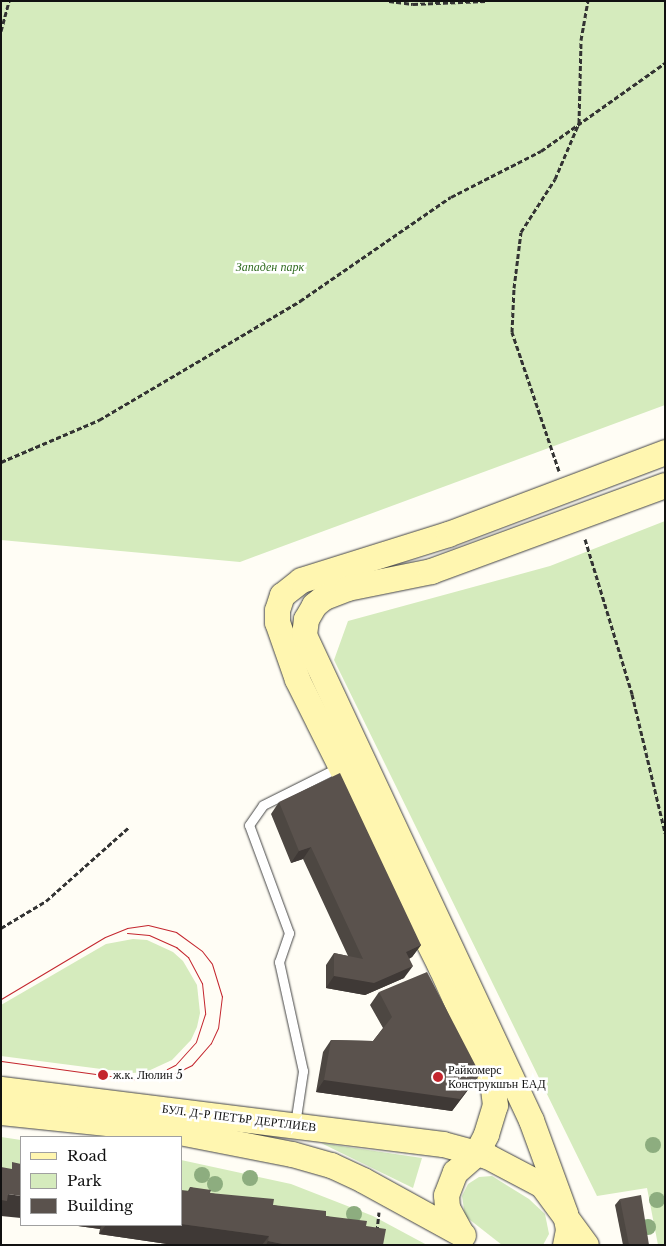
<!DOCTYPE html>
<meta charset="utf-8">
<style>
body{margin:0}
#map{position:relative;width:666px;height:1246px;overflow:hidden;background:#fffdf5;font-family:"Libre Baskerville",serif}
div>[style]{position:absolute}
.green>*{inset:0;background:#d5ebbd}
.path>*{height:3px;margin-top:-1.5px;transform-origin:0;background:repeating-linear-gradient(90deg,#333 0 5px,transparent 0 7.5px)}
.roads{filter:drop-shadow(0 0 1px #444) drop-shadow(0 0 1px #444)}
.lane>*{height:9px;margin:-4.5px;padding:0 4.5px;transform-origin:4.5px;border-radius:4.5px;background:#fff}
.secondary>*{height:25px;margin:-12.5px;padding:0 12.5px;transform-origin:12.5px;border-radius:12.5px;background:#fff6b0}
.tram>*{height:1px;margin:-0.5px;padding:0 0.5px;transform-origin:0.5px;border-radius:0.5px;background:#c4262e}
.trees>*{width:16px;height:16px;margin:-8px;border-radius:50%;background:#8dad7f}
.wall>*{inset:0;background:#4d4742}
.shaded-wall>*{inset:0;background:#3f3936}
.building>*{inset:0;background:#5a524d}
.dots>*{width:14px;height:14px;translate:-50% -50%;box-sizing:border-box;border:2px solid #fff;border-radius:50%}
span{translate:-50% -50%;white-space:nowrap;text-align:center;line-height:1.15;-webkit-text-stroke:5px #fff;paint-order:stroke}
.park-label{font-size:12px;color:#2f6b1f;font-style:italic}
.poi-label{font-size:12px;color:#111}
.left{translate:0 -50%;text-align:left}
.street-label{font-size:12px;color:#111}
.frame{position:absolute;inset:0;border:2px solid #111;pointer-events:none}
.legend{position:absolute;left:20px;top:1136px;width:162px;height:90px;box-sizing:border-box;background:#fff;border:1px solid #a0a0a0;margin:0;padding:6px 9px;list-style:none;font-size:15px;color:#111}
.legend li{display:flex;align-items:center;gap:10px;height:25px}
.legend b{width:25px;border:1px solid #a0a0a0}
</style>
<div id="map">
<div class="green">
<i style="clip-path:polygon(1px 1px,665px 1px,665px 405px,240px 562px,1px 540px)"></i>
<i style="clip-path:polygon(665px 521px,665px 1245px,658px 1245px,647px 1188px,597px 1196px,334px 660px,348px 621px,550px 566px)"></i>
<i style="clip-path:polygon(133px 939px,147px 940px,173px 952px,183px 961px,197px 985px,200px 1013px,197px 1027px,191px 1040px,172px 1060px,146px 1072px,132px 1073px,1px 1056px,1px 1005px,106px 944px)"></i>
<i style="clip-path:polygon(1px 1137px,21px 1140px,21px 1177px,1px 1178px)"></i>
<i style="clip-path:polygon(321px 1143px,422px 1158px,413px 1188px)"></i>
<i style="clip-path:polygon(181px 1160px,291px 1184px,373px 1216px,427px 1245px,361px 1245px,181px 1202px)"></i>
<i style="clip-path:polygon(492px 1176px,529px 1199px,545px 1214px,549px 1234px,543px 1245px,502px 1245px,465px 1216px,462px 1196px,468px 1184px,479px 1177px)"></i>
</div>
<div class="path">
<i style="left:389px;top:1px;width:24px;rotate:7deg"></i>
<i style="left:413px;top:4px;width:73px;rotate:-2.4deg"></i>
<i style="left:1px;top:31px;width:31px;rotate:-75deg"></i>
<i style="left:1px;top:462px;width:107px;rotate:-23.2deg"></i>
<i style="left:99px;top:420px;width:234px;rotate:-30.6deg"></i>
<i style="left:300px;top:301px;width:183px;rotate:-34.6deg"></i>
<i style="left:451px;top:197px;width:101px;rotate:-27.1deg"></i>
<i style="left:541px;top:151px;width:152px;rotate:-35.4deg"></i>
<i style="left:559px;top:471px;width:147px;rotate:-108.7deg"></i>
<i style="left:512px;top:332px;width:44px;rotate:-87.4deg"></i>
<i style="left:514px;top:288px;width:56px;rotate:-82.9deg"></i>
<i style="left:521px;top:232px;width:63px;rotate:-57.3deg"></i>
<i style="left:555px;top:179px;width:61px;rotate:-66.8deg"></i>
<i style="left:579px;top:123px;width:83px;rotate:-88.6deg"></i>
<i style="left:581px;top:40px;width:40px;rotate:-80deg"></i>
<i style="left:585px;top:539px;width:162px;rotate:73.1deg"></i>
<i style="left:632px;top:694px;width:143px;rotate:76.6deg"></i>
<i style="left:1px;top:928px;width:52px;rotate:-31deg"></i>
<i style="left:46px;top:901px;width:110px;rotate:-41.7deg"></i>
<i style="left:377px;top:1231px;width:19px;rotate:-84deg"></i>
</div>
<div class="roads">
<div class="lane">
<i style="left:295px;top:1124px;width:54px;rotate:-81.4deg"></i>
<i style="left:303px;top:1071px;width:112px;rotate:-102.4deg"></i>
<i style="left:279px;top:962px;width:31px;rotate:-71deg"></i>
<i style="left:289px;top:933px;width:115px;rotate:-110.3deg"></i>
<i style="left:249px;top:825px;width:24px;rotate:-55deg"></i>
<i style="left:263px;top:805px;width:85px;rotate:-26.6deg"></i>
</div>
<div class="secondary">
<i style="left:1px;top:1089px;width:445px;rotate:7.1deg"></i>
<i style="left:443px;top:1144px;width:46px;rotate:15.3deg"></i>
<i style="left:487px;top:1156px;width:62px;rotate:27.8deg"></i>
<i style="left:542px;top:1185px;width:74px;rotate:53.7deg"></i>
<i style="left:1px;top:1112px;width:164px;rotate:6deg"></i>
<i style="left:164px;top:1129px;width:130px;rotate:11.1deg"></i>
<i style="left:292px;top:1154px;width:41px;rotate:15.8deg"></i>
<i style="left:331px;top:1165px;width:35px;rotate:25deg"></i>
<i style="left:363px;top:1180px;width:114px;rotate:28.8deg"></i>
<i style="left:461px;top:1233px;width:29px;rotate:-119deg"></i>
<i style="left:447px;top:1208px;width:13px;rotate:-94deg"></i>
<i style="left:446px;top:1195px;width:25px;rotate:-69deg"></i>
<i style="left:455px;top:1172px;width:28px;rotate:-41deg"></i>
<i style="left:476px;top:1154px;width:22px;rotate:-63deg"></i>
<i style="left:486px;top:1134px;width:30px;rotate:-73deg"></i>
<i style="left:495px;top:1105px;width:24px;rotate:-97deg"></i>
<i style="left:492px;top:1081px;width:124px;rotate:-114.3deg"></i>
<i style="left:441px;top:968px;width:323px;rotate:-116.5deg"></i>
<i style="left:297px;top:679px;width:60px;rotate:-109.3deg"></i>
<i style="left:277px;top:622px;width:12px;rotate:-90deg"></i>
<i style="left:277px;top:610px;width:16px;rotate:-72deg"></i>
<i style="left:282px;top:595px;width:24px;rotate:-38deg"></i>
<i style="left:301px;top:580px;width:154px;rotate:-17.4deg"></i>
<i style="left:448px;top:534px;width:232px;rotate:-20.7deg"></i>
<i style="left:565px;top:1245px;width:16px;rotate:-79deg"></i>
<i style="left:568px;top:1229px;width:16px;rotate:-101deg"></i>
<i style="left:565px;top:1213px;width:99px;rotate:-110.1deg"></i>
<i style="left:531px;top:1120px;width:535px;rotate:-115.08deg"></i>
<i style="left:304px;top:635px;width:16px;rotate:-83deg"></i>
<i style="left:306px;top:619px;width:16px;rotate:-60deg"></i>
<i style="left:314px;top:605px;width:13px;rotate:-39deg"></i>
<i style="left:324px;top:597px;width:25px;rotate:-21deg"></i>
<i style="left:347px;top:588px;width:86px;rotate:-11.4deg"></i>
<i style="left:431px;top:571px;width:249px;rotate:-20.2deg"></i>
</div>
</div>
<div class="tram">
<i style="left:127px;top:933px;width:22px;rotate:5deg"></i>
<i style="left:149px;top:935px;width:30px;rotate:24deg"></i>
<i style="left:176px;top:947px;width:16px;rotate:40deg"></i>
<i style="left:188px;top:957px;width:30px;rotate:62deg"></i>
<i style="left:202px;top:983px;width:31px;rotate:84deg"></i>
<i style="left:205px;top:1014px;width:29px;rotate:108deg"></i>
<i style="left:196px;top:1042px;width:31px;rotate:132deg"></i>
<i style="left:175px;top:1065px;width:18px;rotate:153deg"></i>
<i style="left:1px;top:999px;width:121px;rotate:-30.8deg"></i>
<i style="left:105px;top:937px;width:24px;rotate:-22deg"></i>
<i style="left:127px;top:928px;width:21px;rotate:-8deg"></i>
<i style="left:148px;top:925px;width:29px;rotate:14deg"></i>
<i style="left:176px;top:932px;width:32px;rotate:36deg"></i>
<i style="left:202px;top:951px;width:16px;rotate:52deg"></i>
<i style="left:212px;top:964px;width:34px;rotate:73deg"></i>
<i style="left:222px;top:996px;width:32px;rotate:97deg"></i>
<i style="left:218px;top:1028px;width:17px;rotate:115deg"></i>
<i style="left:211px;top:1043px;width:29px;rotate:131deg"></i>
<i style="left:192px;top:1065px;width:25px;rotate:154deg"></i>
<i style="left:169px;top:1076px;width:37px;rotate:175deg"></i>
<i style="left:132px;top:1079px;width:132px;rotate:-172.2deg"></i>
</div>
<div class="trees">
<i style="left:653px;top:1145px"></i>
<i style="left:202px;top:1175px"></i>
<i style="left:250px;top:1178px"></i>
<i style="left:215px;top:1184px"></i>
<i style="left:657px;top:1200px"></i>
<i style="left:354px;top:1214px"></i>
<i style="left:648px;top:1227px"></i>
</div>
<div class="wall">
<i style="clip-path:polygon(279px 802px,421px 945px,412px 957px,409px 959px,404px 978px,365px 995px,326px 988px,326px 965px,334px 953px,348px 956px,303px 859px,291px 863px,271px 814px)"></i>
<i style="clip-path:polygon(379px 992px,480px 1074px,452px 1111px,316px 1092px,323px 1052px,331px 1040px,373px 1041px,383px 1028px,370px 1005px)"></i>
<i style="clip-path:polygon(190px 1187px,210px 1193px,273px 1205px,326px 1216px,366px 1226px,383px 1245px,174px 1245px,99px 1234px,100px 1229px,71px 1225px,181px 1225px,188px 1191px)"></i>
<i style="clip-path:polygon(620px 1199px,649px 1245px,623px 1245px,615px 1205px)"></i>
</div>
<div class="shaded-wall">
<i style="clip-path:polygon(311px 847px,303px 859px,291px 863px,299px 851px)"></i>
<i style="clip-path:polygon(421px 945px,412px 957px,397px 964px,406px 952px)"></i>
<i style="clip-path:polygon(413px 966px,404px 978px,365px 995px,326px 988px,334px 976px)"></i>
<i style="clip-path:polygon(480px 1074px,452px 1111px,316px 1092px,324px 1080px)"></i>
<i style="clip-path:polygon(8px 1194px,21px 1196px,21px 1218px,1px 1216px,1px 1200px)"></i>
<i style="clip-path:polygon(181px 1224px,269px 1236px,262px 1245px,174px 1245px,99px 1234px,106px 1225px,181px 1225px)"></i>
<i style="clip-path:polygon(71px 1225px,102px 1225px,100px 1229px)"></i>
<i style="clip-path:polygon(268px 1241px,287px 1245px,266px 1245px)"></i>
</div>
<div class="building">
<i style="clip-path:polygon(340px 773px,421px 945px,406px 952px,413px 966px,374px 983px,334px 976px,334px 953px,363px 959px,311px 847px,299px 851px,279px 802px)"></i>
<i style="clip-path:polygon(427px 972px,480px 1074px,460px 1099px,324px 1080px,331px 1040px,373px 1041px,392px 1017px,379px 992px)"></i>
<i style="clip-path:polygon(12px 1162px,21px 1164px,21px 1196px,8px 1194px,7px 1201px,1px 1200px,1px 1167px,12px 1169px)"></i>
<i style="clip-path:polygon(190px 1187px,211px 1190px,210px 1193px,274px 1199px,273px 1205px,326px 1211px,326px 1216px,367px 1221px,366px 1226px,386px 1229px,383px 1245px,287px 1245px,268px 1241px,269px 1236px,181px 1224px,181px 1190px,190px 1191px)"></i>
<i style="clip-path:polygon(641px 1195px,649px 1245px,629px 1245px,620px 1199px)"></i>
</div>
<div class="dots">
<i style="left:103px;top:1075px;background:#c4262e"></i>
<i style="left:438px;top:1077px;background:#c4262e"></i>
</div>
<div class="park-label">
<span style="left:270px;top:267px">Западен парк</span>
</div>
<div class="poi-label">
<span class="left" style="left:448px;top:1077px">Райкомерс<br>Конструкшън ЕАД</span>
<span class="left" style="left:113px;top:1075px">ж.к. Люлин 5</span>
</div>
<div class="street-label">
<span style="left:239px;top:1118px;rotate:7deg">БУЛ. Д-Р ПЕТЪР ДЕРТЛИЕВ</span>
</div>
<div class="frame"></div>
<ul class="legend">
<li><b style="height:6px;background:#fff6b0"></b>Road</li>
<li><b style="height:14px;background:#d5ebbd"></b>Park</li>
<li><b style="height:14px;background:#5a524d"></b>Building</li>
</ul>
</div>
